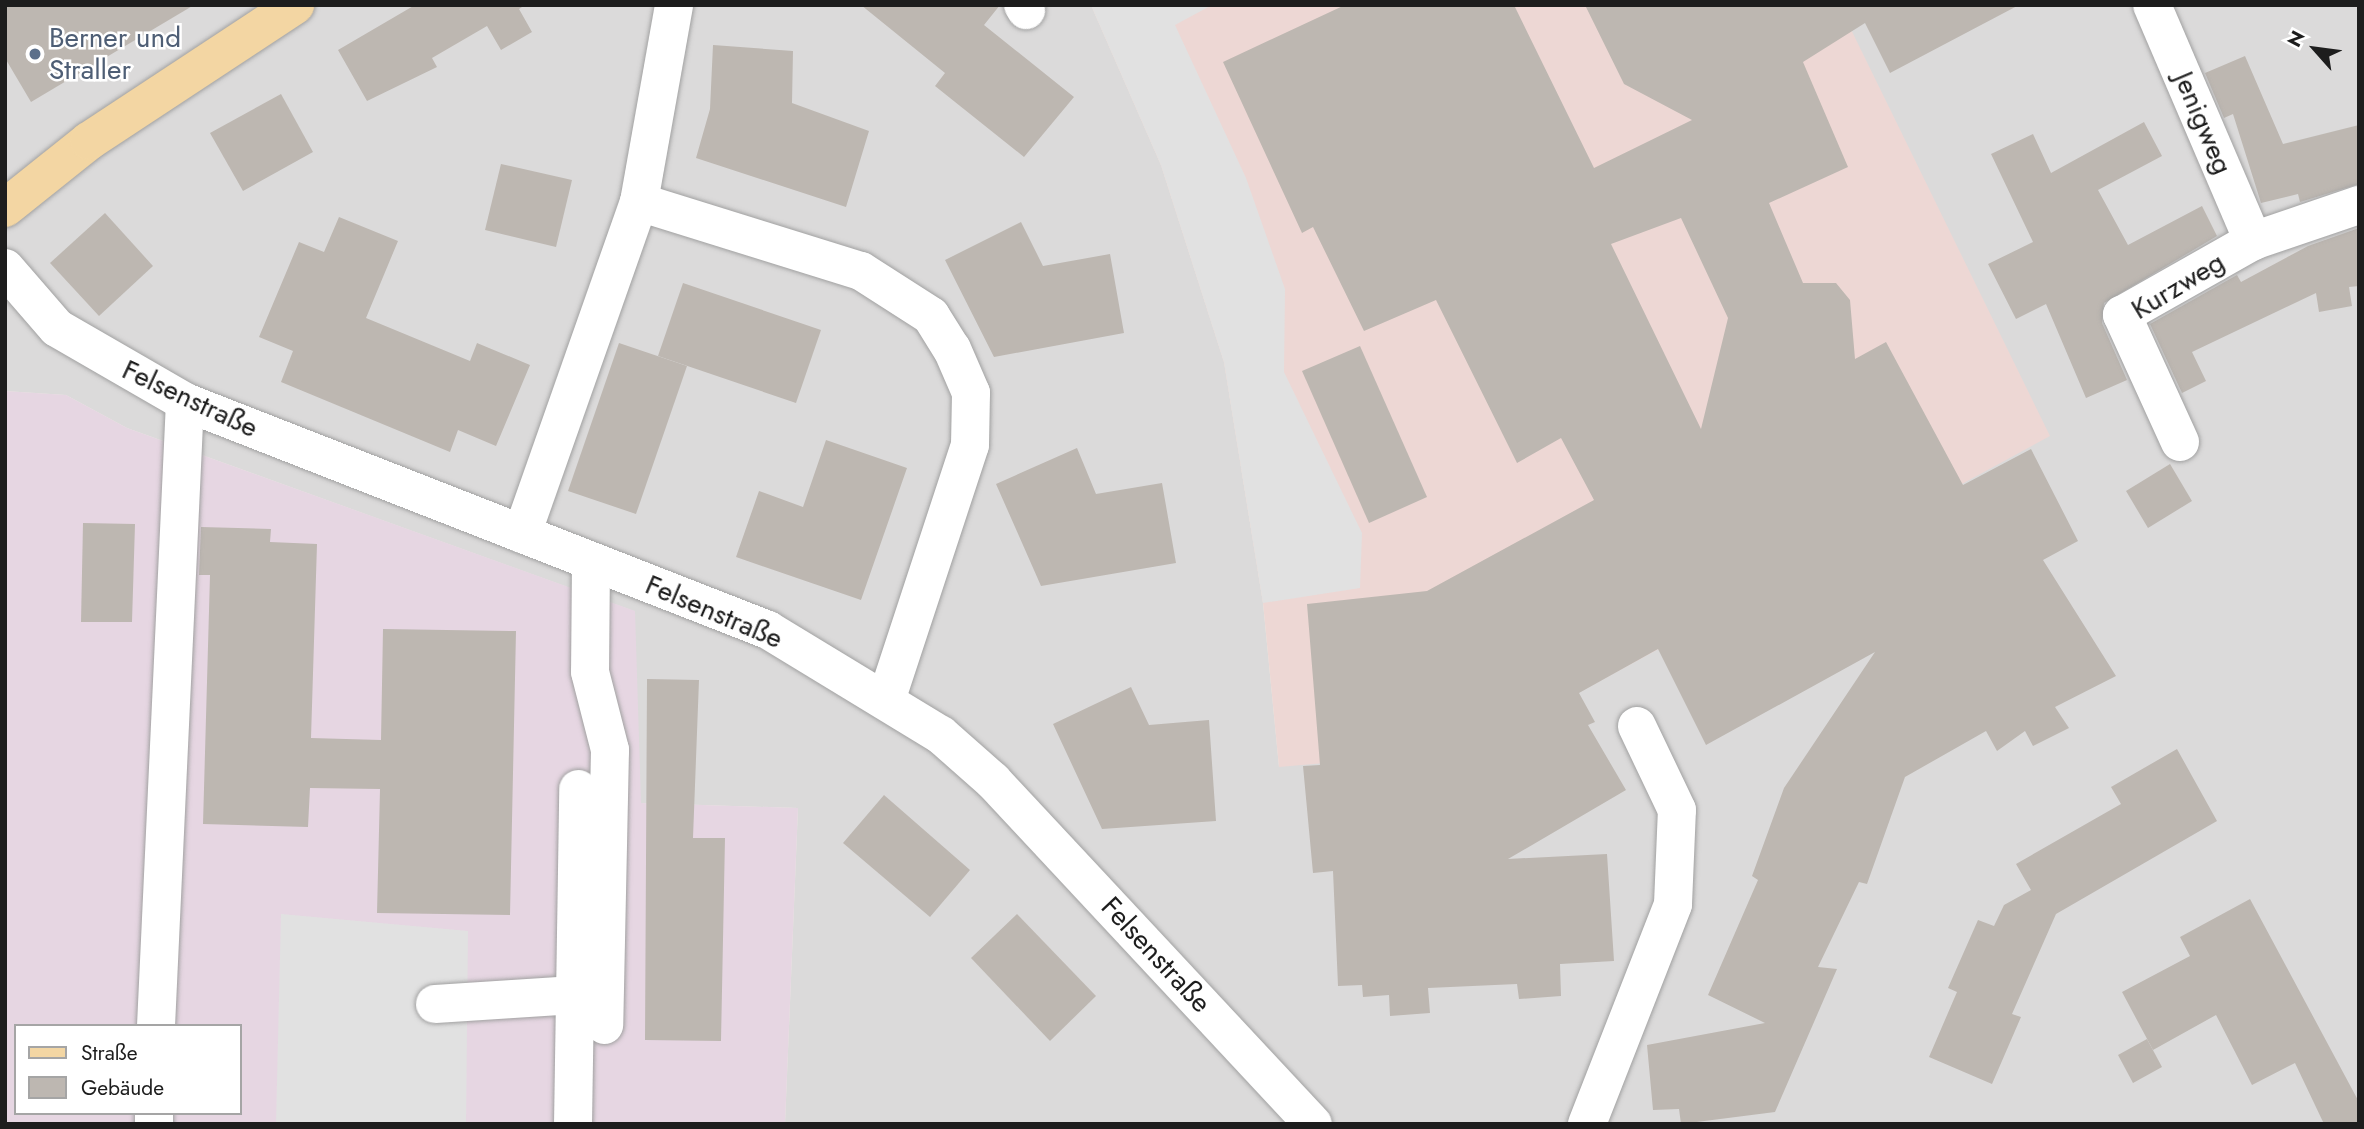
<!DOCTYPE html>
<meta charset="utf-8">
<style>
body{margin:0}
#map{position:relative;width:2364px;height:1129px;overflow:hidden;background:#edebe4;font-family:Jost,sans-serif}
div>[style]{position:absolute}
.residential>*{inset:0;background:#dbdada}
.commercial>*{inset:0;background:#edd7d4}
.industrial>*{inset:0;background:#e6d6e2}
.parking>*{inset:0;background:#e1e1e1}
.building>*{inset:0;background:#bdb7b1}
.roads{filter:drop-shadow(0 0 2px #a1a1a1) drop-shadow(0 0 2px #a1a1a1)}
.minor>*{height:38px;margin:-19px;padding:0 19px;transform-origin:19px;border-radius:19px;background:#fff}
.major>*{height:38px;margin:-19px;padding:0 19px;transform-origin:19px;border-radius:19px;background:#f3d6a3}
.dots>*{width:19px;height:19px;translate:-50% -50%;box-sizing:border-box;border:4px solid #fff;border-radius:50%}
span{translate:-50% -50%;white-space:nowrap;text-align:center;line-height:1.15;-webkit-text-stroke:5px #fff;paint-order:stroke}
.service-label{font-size:28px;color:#4e5e75}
.left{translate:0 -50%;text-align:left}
.street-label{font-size:28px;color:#1d1d1d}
.frame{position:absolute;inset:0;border:7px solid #1d1d1d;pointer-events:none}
.legend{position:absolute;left:14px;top:1024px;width:228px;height:91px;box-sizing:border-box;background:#fff;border:2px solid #a5a5a5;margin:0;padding:9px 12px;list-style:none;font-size:21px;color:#1d1d1d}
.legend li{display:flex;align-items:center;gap:14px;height:35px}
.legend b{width:35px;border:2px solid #a5a5a5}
.north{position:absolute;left:2280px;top:14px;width:70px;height:70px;-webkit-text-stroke:5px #fff;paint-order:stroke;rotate:298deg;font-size:19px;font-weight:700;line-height:28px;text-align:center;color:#1d1d1d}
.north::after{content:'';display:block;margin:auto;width:24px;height:32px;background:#1d1d1d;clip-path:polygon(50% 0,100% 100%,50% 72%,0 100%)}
</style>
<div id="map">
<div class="residential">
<i style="clip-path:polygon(5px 5px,1091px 5px,1161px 165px,1224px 362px,1263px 603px,1279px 767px,1839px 5px,2359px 5px,2359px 1124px,785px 1124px,798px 808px,640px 803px,634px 611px,127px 428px,66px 395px,5px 391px)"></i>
</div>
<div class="commercial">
<i style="clip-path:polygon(1091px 5px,1839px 5px,2050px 436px,1473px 750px,1279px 767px,1263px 603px,1224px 362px,1161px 165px)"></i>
</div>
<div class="industrial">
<i style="clip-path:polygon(evenodd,5px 391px,66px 395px,127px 428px,635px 611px,641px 803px,798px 808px,785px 1124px,5px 1124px,5px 391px,16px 1026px,240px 1026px,240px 1113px,16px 1113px,16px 1026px)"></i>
</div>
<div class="parking">
<i style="clip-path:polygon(1091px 5px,1212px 5px,1175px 25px,1246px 178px,1285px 289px,1284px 372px,1362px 533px,1360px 588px,1263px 603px,1224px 362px,1161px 165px)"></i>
<i style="clip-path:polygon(281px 914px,468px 931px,466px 1124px,276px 1124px)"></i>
</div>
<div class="building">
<i style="clip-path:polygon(5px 5px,194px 5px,31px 102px,5px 58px)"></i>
<i style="clip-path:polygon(415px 5px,525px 5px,519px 9px,532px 32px,501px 50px,487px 26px,432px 58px,437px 67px,367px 101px,338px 50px)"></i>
<i style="clip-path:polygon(861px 5px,1000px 5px,984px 25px,1074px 97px,1024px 157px,935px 86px,945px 73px)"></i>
<i style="clip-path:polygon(evenodd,1345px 5px,1514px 5px,1594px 168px,1692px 120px,1624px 84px,1585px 5px,2019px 5px,1890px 73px,1865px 23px,1803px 62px,1848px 167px,1769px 203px,1803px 283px,1836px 283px,1850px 300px,1855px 359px,1886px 342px,1963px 485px,2031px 449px,2078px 541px,2043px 560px,2116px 676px,2055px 707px,2069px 728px,2033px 746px,2025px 731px,1997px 751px,1986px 731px,1905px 777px,1867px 884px,1859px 882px,1818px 967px,1837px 969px,1775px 1112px,1681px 1124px,1679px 1109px,1653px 1110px,1647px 1045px,1765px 1023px,1708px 995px,1758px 880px,1752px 876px,1784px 788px,1875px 652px,1706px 745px,1658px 649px,1579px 693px,1595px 722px,1588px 725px,1626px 790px,1508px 859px,1607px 854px,1614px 961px,1560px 964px,1561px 996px,1519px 999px,1517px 984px,1428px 988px,1430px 1013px,1390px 1016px,1389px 995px,1363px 997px,1362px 985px,1338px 986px,1333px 871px,1313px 873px,1303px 766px,1320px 765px,1307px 604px,1427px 591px,1594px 500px,1561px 438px,1517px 463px,1436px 300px,1364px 331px,1313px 227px,1302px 233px,1223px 62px,1345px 5px,1681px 218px,1728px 318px,1701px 429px,1611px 244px,1681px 218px)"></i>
<i style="clip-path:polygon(713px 45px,793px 51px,792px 103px,869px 131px,846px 207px,696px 158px,710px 109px)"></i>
<i style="clip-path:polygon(2245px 56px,2283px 144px,2359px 125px,2359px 184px,2300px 202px,2298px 194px,2261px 203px,2233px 114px,2224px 118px,2205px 73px)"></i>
<i style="clip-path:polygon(281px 94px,313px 152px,243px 191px,210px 133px)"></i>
<i style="clip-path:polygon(2144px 122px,2162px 156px,2098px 190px,2128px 245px,2202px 206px,2217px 236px,2104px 303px,2102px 323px,2127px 380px,2086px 398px,2046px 304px,2016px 319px,1988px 264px,2033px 242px,1991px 154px,2033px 134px,2051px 173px)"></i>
<i style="clip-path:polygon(501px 164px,572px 180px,556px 247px,485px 230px)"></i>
<i style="clip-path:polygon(105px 213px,153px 266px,99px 316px,50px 263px)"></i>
<i style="clip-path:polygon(339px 217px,398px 241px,366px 318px,470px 361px,477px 343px,530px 365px,496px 446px,458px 430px,450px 452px,281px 382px,293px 351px,259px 337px,299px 242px,324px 252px)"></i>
<i style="clip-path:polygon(1021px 222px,1043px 266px,1110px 254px,1124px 333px,994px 357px,945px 260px)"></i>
<i style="clip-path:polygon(2359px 228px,2359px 286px,2349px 287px,2352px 306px,2319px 312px,2316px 293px,2192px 352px,2206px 381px,2182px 393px,2150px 324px,2237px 275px,2241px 282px,2308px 246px)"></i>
<i style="clip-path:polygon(683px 283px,821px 330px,796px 403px,658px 356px)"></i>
<i style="clip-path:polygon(619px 343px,687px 366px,636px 514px,568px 491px)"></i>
<i style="clip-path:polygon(1360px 346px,1427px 497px,1369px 523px,1302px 371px)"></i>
<i style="clip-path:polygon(826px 440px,907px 468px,861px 600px,736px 557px,759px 491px,803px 507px)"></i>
<i style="clip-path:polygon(1077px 448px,1096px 494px,1162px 483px,1176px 563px,1041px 586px,996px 484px)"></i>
<i style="clip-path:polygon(2170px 464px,2192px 501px,2148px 528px,2126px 491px)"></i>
<i style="clip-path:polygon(83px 523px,135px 524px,132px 622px,81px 622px)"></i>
<i style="clip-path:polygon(201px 527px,271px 529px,270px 542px,317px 544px,311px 738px,381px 740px,383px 629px,516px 631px,510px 915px,377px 913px,380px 789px,310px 788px,308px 827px,203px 824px,210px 575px,199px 575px)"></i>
<i style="clip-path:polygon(647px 679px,699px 680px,693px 838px,725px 838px,721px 1041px,645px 1040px)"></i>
<i style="clip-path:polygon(1131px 687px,1149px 725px,1209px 720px,1216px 821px,1102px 829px,1053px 724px)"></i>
<i style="clip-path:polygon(2177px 749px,2217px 821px,2056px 914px,2012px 1014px,2021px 1017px,1992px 1084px,1929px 1057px,1957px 992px,1948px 988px,1978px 920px,1994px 926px,2004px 905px,2031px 890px,2016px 864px,2121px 804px,2111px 787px)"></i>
<i style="clip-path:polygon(884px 795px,970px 870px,930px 917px,843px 843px)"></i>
<i style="clip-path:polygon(2250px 899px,2359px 1102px,2359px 1124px,2324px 1124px,2295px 1063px,2252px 1085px,2216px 1015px,2153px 1050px,2122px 992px,2190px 956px,2180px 937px)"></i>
<i style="clip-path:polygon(1017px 914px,1096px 996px,1050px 1041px,971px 958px)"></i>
<i style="clip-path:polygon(2147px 1039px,2162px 1067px,2133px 1083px,2118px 1055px)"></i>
</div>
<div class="roads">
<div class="minor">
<i style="left:1023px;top:5px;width:6px;rotate:59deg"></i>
<i style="left:2152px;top:5px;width:257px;rotate:66.8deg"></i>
<i style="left:639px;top:202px;width:232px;rotate:17.3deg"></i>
<i style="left:861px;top:271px;width:83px;rotate:32.7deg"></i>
<i style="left:931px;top:316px;width:39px;rotate:58deg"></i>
<i style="left:952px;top:349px;width:48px;rotate:66.6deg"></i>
<i style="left:971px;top:393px;width:52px;rotate:91.1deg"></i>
<i style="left:970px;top:445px;width:269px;rotate:108.2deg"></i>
<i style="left:5px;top:268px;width:79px;rotate:49.1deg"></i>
<i style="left:57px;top:328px;width:148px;rotate:30deg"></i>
<i style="left:185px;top:402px;width:626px;rotate:21.36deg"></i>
<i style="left:768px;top:630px;width:202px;rotate:31.3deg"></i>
<i style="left:941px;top:735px;width:69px;rotate:41.5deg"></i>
<i style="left:993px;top:781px;width:469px;rotate:47deg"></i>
<i style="left:2180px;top:442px;width:140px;rotate:-114.5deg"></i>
<i style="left:2122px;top:315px;width:150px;rotate:-29.5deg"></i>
<i style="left:2253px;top:241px;width:112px;rotate:-18.8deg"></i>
<i style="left:522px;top:534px;width:352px;rotate:-70.6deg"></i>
<i style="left:639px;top:202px;width:200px;rotate:-79.9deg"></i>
<i style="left:591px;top:561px;width:111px;rotate:90.5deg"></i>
<i style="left:590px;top:672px;width:81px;rotate:75.6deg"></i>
<i style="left:610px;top:750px;width:275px;rotate:91.2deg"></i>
<i style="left:435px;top:1004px;width:140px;rotate:-3.7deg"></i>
<i style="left:156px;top:1026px;width:625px;rotate:-87.34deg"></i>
<i style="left:154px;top:1124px;width:11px;rotate:-90deg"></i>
<i style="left:573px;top:1124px;width:335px;rotate:-89.1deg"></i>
<i style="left:1587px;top:1124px;width:236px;rotate:-68.6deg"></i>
<i style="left:1673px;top:904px;width:94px;rotate:-87.6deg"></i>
<i style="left:1677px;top:810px;width:93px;rotate:-115.5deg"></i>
</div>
<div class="major">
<i style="left:5px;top:208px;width:107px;rotate:-38.6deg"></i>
<i style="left:89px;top:141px;width:247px;rotate:-33.4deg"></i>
</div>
</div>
<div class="dots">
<i style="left:35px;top:54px;background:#5c6f8a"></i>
</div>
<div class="service-label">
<span class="left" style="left:49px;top:54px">Berner und<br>Straller</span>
</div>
<div class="street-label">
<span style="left:2203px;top:123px;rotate:67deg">Jenigweg</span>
<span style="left:2178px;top:286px;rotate:-31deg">Kurzweg</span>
<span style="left:190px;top:399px;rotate:25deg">Felsenstraße</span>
<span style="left:714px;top:612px;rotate:23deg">Felsenstraße</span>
<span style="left:1156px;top:955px;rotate:47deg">Felsenstraße</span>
</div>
<div class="frame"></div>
<ul class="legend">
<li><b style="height:9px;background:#f3d6a3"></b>Straße</li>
<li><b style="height:19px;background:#bdb7b1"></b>Gebäude</li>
</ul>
<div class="north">N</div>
</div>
